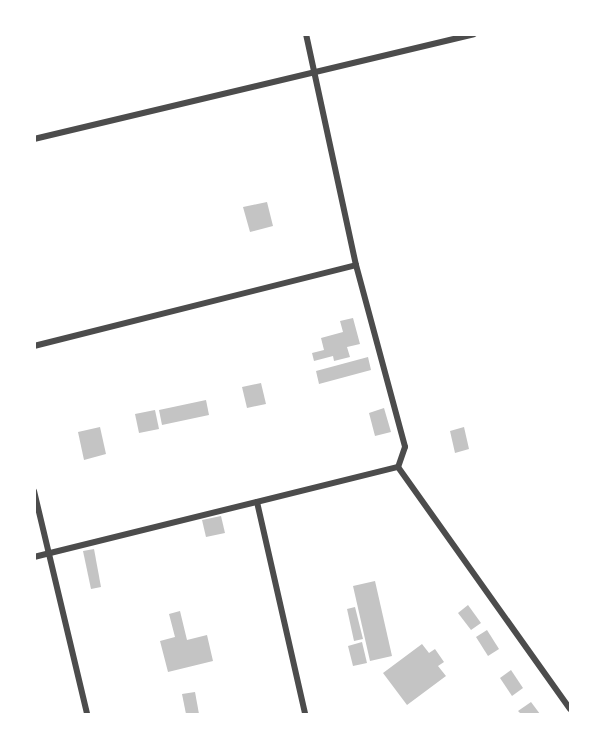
<!DOCTYPE html>
<style>
body{margin:0}
#map{position:relative;width:605px;height:749px;overflow:hidden;background:#fff;font-family:Poppins,sans-serif}
div>[style]{position:absolute}
.building>*{inset:0;background:#c4c4c4}
.minor>*{height:6px;margin:-3px;padding:0 3px;transform-origin:3px;border-radius:3px;background:#4c4c4c}
span{translate:-50% -50%;white-space:nowrap;text-align:center;line-height:1.15;-webkit-text-stroke:5px #fff;paint-order:stroke}
.frame{position:absolute;inset:0;border:36px solid #fff;pointer-events:none}
</style>
<div id="map">
<div class="building">
<i style="clip-path:polygon(267px 202px,273px 226px,250px 232px,243px 207px)"></i>
<i style="clip-path:polygon(353px 318px,360px 344px,347px 347px,350px 357px,334px 361px,333px 356px,314px 361px,312px 353px,324px 350px,321px 338px,343px 332px,340px 321px)"></i>
<i style="clip-path:polygon(368px 357px,371px 370px,319px 384px,316px 371px)"></i>
<i style="clip-path:polygon(261px 383px,266px 404px,247px 408px,242px 387px)"></i>
<i style="clip-path:polygon(206px 400px,209px 415px,162px 425px,159px 410px)"></i>
<i style="clip-path:polygon(384px 408px,391px 432px,375px 436px,369px 413px)"></i>
<i style="clip-path:polygon(155px 410px,159px 429px,139px 433px,135px 414px)"></i>
<i style="clip-path:polygon(100px 427px,106px 454px,84px 460px,78px 432px)"></i>
<i style="clip-path:polygon(464px 427px,469px 449px,455px 453px,450px 431px)"></i>
<i style="clip-path:polygon(221px 516px,225px 533px,206px 537px,202px 520px)"></i>
<i style="clip-path:polygon(94px 549px,101px 587px,91px 589px,83px 551px)"></i>
<i style="clip-path:polygon(375px 581px,392px 656px,370px 661px,353px 586px)"></i>
<i style="clip-path:polygon(468px 605px,481px 623px,471px 630px,458px 613px)"></i>
<i style="clip-path:polygon(355px 607px,363px 639px,354px 641px,347px 609px)"></i>
<i style="clip-path:polygon(180px 611px,187px 640px,207px 635px,213px 661px,168px 672px,160px 641px,175px 637px,169px 614px)"></i>
<i style="clip-path:polygon(487px 630px,499px 649px,488px 656px,476px 637px)"></i>
<i style="clip-path:polygon(362px 642px,367px 663px,353px 666px,348px 646px)"></i>
<i style="clip-path:polygon(422px 644px,429px 653px,435px 649px,444px 662px,438px 666px,446px 676px,407px 705px,383px 673px)"></i>
<i style="clip-path:polygon(511px 670px,523px 688px,512px 696px,500px 678px)"></i>
<i style="clip-path:polygon(195px 692px,199px 714px,186px 714px,182px 694px)"></i>
<i style="clip-path:polygon(531px 702px,540px 714px,521px 714px,518px 711px)"></i>
</div>
<div class="minor">
<i style="left:306px;top:34px;width:236px;rotate:77.8deg"></i>
<i style="left:356px;top:265px;width:188px;rotate:74.9deg"></i>
<i style="left:405px;top:447px;width:21px;rotate:109deg"></i>
<i style="left:34px;top:139px;width:452px;rotate:-13.4deg"></i>
<i style="left:34px;top:346px;width:332px;rotate:-14.1deg"></i>
<i style="left:398px;top:467px;width:297px;rotate:54.6deg"></i>
<i style="left:34px;top:491px;width:229px;rotate:76.6deg"></i>
<i style="left:257px;top:502px;width:217px;rotate:77.2deg"></i>
<i style="left:34px;top:557px;width:375px;rotate:-13.9deg"></i>
</div>
<div class="frame"></div>
</div>
